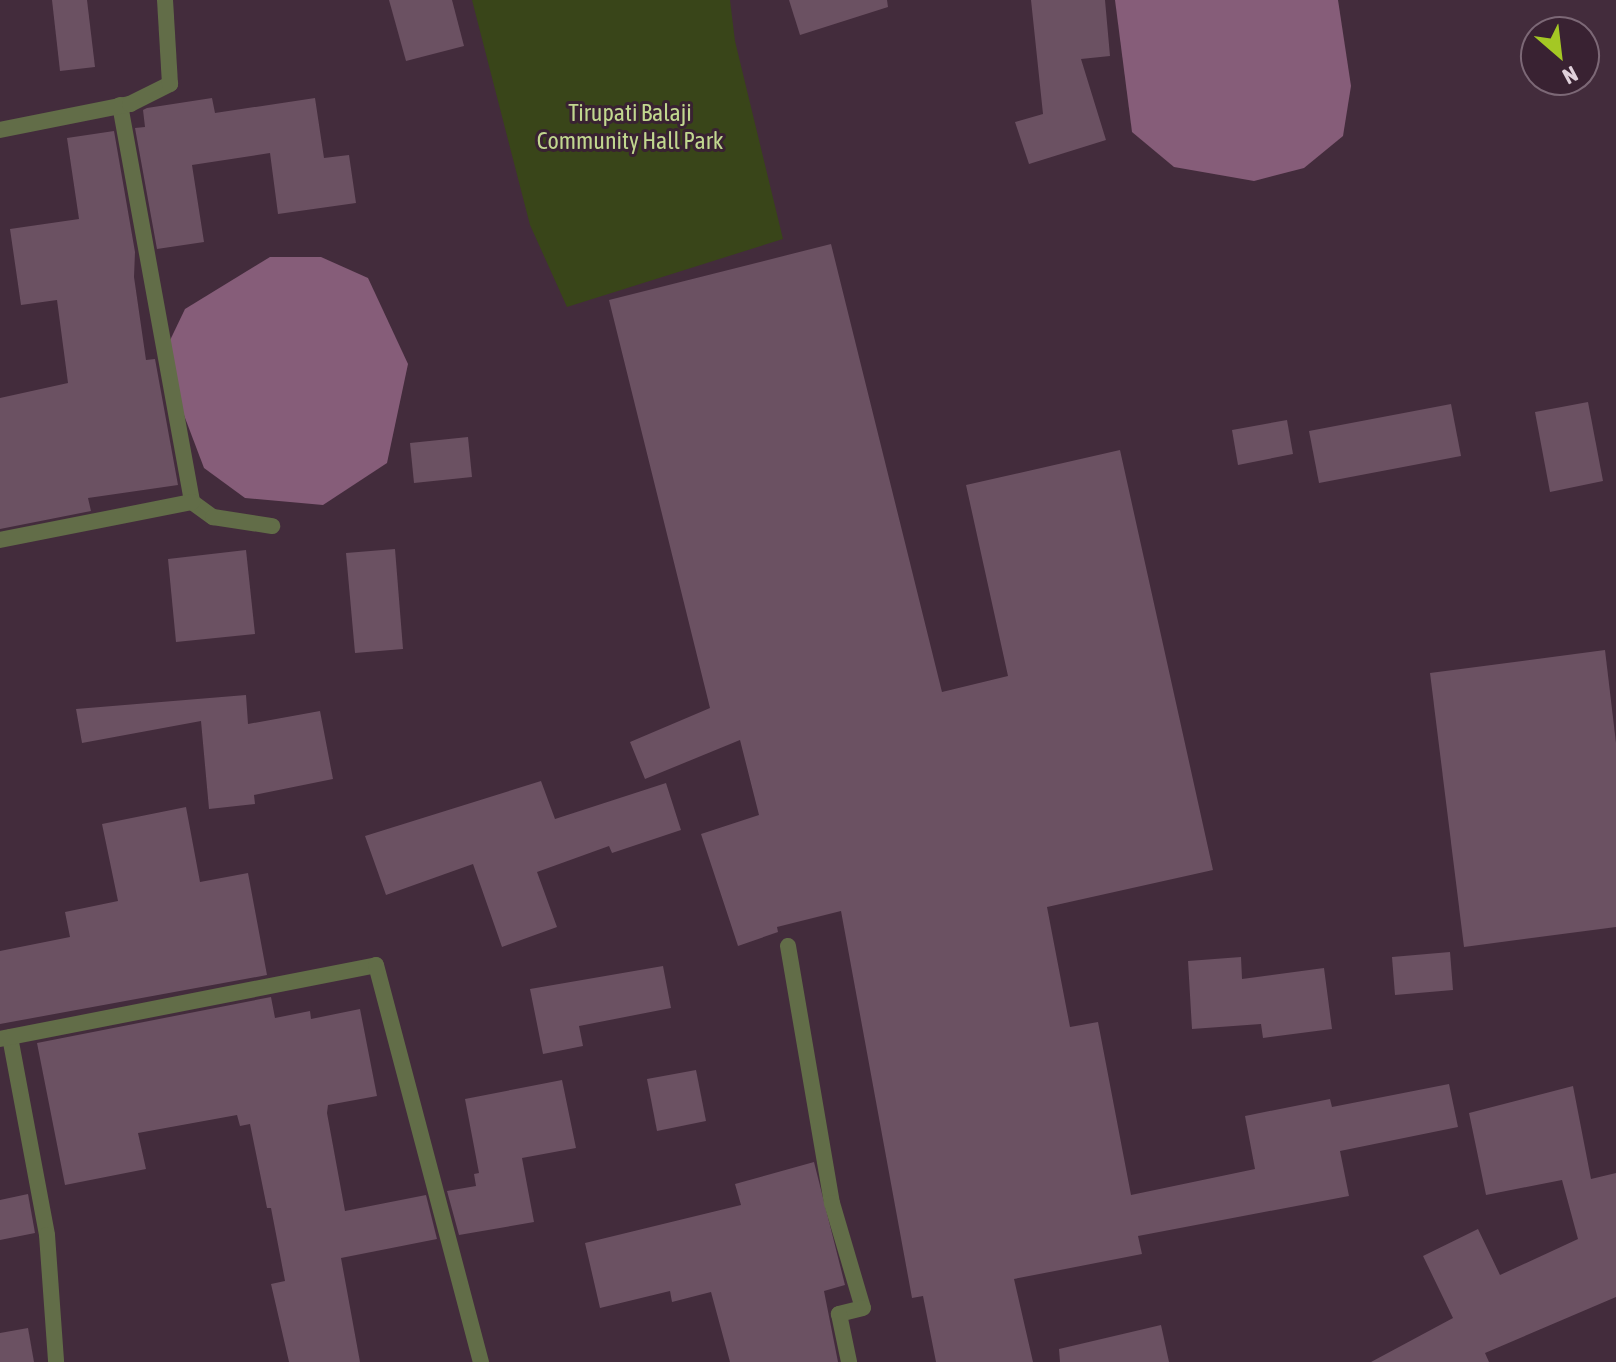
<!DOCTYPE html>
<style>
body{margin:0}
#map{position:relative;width:1616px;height:1362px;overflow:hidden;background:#432c3c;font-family:"Asap Condensed",sans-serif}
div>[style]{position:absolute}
.green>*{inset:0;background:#394519}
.water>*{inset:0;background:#865d79}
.building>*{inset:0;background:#6b5162}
.street>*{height:16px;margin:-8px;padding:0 8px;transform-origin:8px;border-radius:8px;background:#626d48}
span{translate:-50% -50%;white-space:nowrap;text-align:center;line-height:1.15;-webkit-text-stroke:6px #392232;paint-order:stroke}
.park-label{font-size:24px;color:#c1d78f}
.north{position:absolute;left:1520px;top:16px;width:80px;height:80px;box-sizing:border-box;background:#392232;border:2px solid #7c6876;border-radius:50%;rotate:152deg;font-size:22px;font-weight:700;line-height:32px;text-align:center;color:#e0d1db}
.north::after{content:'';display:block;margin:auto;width:28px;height:36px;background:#a4c824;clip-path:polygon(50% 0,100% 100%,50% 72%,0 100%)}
</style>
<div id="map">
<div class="green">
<i style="clip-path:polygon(472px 0,730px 0,735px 41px,783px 239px,567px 307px,530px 225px)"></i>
</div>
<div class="water">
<i style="clip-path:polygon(1115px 0,1338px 0,1351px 86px,1343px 136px,1304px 168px,1254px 181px,1174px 167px,1132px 132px)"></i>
<i style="clip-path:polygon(270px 257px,321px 257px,368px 278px,408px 364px,387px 463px,323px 505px,245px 498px,204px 468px,162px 357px,185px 309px)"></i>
</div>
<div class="building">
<i style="clip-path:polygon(52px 0,87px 0,95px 67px,60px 71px)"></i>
<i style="clip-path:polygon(389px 0,452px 0,464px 46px,406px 61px)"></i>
<i style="clip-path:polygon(789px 0,887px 0,888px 7px,800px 35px)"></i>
<i style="clip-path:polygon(1031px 0,1105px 0,1110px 56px,1081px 59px,1106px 140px,1029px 164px,1015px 122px,1043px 114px)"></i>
<i style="clip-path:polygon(212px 98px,215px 113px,315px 98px,324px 158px,349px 155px,356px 203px,278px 214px,270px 153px,192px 165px,204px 242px,157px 249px,135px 128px,145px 127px,143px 110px,147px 108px)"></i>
<i style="clip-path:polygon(114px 131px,135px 252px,134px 277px,146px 360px,155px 359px,178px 485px,88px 498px,91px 511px,0 529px,0 398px,68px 383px,57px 300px,21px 305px,10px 229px,79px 219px,67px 138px)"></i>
<i style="clip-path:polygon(831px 244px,942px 692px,1008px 676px,966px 485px,1120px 450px,1213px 870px,1047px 907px,1070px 1027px,1098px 1022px,1131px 1195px,1255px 1169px,1245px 1116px,1330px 1099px,1332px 1107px,1449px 1084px,1458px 1127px,1340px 1151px,1349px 1196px,1138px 1236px,1142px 1254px,1014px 1279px,1033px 1362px,936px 1362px,923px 1296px,912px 1298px,841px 911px,777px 927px,778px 932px,738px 946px,701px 834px,759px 815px,740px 740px,645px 779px,630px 742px,710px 708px,609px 300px)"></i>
<i style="clip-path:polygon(1588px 402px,1603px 481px,1550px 492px,1535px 412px)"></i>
<i style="clip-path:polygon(1451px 404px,1461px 456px,1319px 483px,1309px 431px)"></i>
<i style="clip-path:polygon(1287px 420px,1293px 454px,1238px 465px,1232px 430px)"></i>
<i style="clip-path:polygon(468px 437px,472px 477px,414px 483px,410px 443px)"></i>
<i style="clip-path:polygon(395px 549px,403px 649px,355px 653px,346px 553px)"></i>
<i style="clip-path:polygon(246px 550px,255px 634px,176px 642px,168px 559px)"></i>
<i style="clip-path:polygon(1605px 650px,1616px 743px,1616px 927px,1464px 947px,1430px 673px)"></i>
<i style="clip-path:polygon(246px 695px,248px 724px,320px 711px,333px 779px,254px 795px,255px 804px,209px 809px,201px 721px,82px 743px,76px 709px)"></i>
<i style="clip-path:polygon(541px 781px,555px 819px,666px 783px,681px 830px,612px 853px,609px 846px,537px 872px,557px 927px,502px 947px,473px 864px,386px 895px,365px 836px)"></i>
<i style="clip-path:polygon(186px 807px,200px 882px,248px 873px,267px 975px,0 1024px,0 951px,70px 937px,65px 912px,118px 901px,102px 824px)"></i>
<i style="clip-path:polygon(1450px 952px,1453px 990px,1395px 995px,1392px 957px)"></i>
<i style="clip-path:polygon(1241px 957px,1242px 979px,1324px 968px,1332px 1029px,1263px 1038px,1261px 1024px,1192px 1029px,1188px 961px)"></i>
<i style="clip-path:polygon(663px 966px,671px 1008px,579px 1026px,583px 1046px,543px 1054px,530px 989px)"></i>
<i style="clip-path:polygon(271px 997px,275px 1018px,310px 1011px,311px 1019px,360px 1009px,377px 1096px,328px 1105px,327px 1113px,345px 1211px,426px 1195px,437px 1239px,341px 1258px,360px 1362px,289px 1362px,271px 1284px,285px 1281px,271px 1208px,267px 1208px,250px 1124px,240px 1126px,237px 1115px,138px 1133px,146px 1169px,65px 1185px,37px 1043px)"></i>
<i style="clip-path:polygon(696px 1070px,706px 1121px,657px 1131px,647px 1079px)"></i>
<i style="clip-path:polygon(562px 1080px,576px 1148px,522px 1158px,534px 1222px,459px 1235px,447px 1191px,476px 1186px,474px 1174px,479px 1173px,465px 1099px)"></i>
<i style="clip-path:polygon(1573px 1086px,1591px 1179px,1616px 1173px,1616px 1297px,1485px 1353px,1489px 1362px,1371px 1362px,1453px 1318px,1423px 1256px,1478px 1229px,1500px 1275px,1578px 1239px,1562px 1180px,1486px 1195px,1469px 1113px)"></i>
<i style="clip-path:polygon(814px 1162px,845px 1285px,824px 1291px,838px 1362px,730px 1362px,711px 1292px,672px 1302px,670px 1291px,600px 1308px,585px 1243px,741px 1205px,735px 1184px)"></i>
<i style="clip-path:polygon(28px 1194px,35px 1233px,0 1240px,0 1200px)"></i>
<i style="clip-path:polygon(1161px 1325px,1169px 1362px,1060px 1362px,1059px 1349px)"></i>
<i style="clip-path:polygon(28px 1328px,34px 1362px,0 1362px,0 1333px)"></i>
</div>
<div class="street">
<i style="left:120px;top:105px;width:403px;rotate:79.7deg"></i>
<i style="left:192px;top:502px;width:26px;rotate:36deg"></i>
<i style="left:213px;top:517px;width:60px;rotate:8.7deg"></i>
<i style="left:0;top:130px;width:133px;rotate:-11.3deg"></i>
<i style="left:130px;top:104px;width:45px;rotate:-26.6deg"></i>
<i style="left:170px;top:84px;width:84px;rotate:-93.4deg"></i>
<i style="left:0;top:540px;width:196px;rotate:-11.2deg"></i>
<i style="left:788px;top:946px;width:261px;rotate:80.3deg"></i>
<i style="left:832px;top:1203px;width:109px;rotate:73.6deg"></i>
<i style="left:863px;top:1308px;width:25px;rotate:166deg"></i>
<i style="left:839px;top:1314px;width:49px;rotate:78.2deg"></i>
<i style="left:10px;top:1037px;width:201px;rotate:79.4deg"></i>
<i style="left:47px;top:1235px;width:127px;rotate:85.9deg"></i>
<i style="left:0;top:1039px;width:383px;rotate:-11.1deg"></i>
<i style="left:376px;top:965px;width:411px;rotate:75.2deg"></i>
</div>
<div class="park-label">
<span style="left:630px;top:127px">Tirupati Balaji<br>Community Hall Park</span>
</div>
<div class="north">N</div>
</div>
